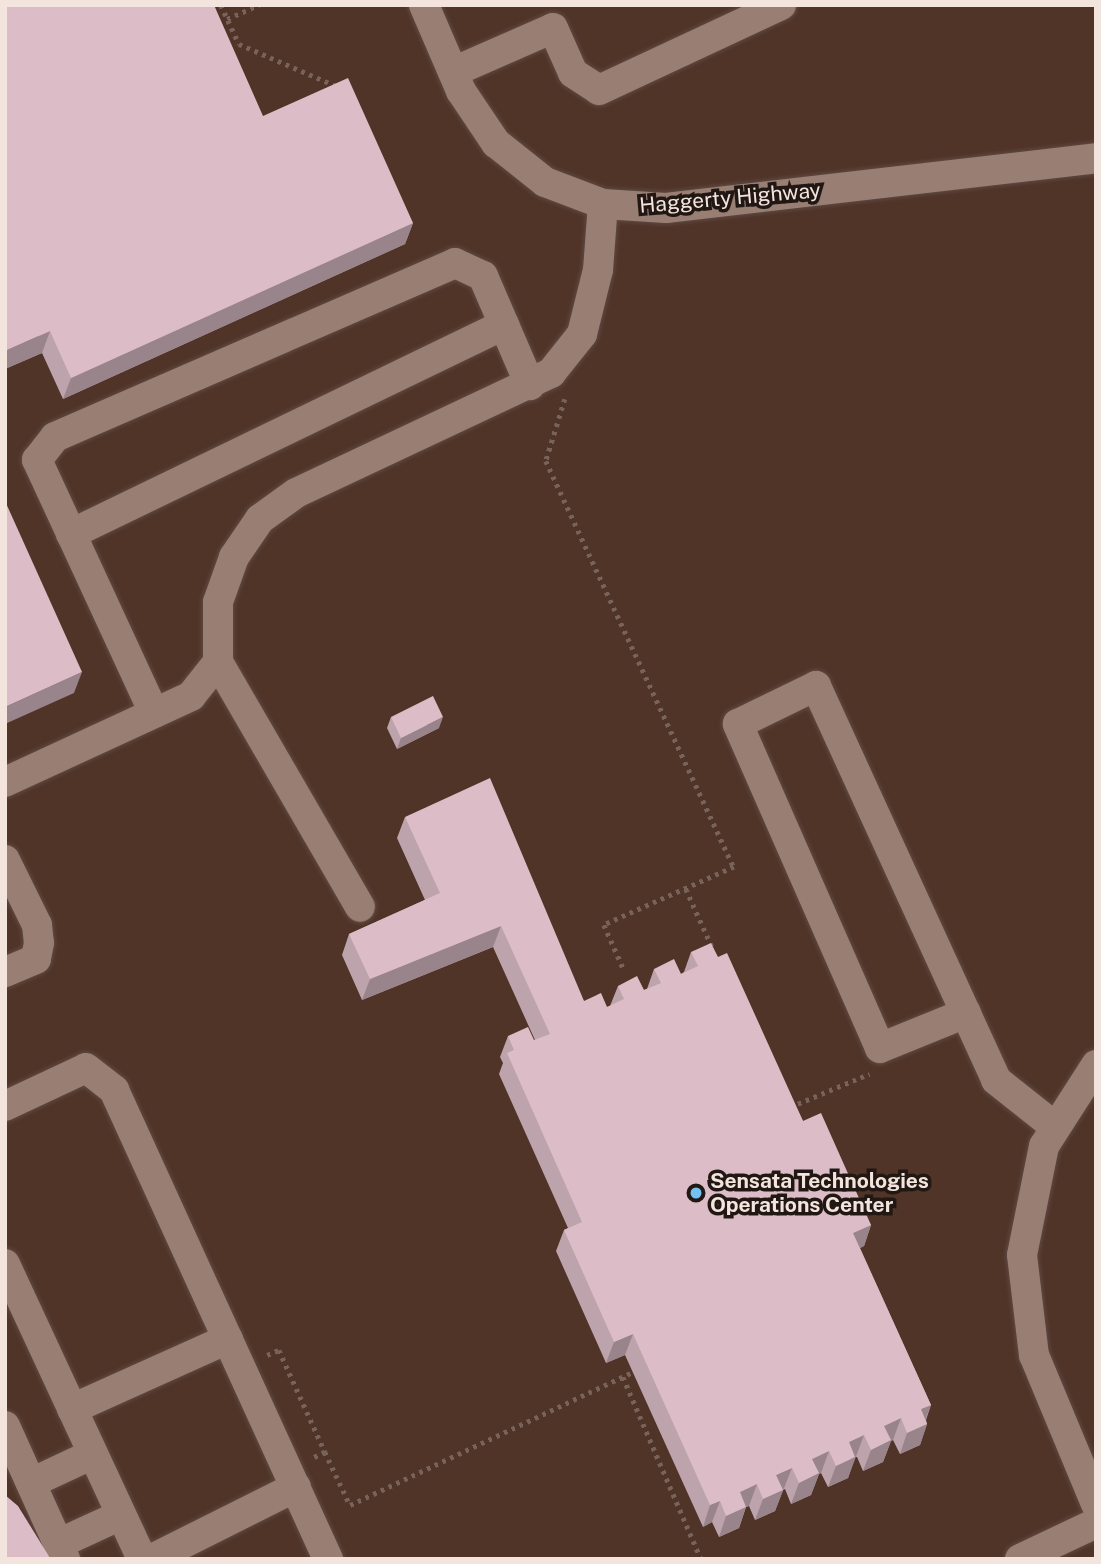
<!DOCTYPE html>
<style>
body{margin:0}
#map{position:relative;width:1101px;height:1564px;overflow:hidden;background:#432c23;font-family:"Public Sans",sans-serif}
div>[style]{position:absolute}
.built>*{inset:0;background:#513428}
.path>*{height:4.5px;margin-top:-2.25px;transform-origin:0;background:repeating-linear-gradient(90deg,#78635b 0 3.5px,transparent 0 8.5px)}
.roads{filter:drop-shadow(0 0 2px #5e4a43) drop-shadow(0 0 2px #5e4a43)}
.minor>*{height:30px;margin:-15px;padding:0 15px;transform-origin:15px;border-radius:15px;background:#997e73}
.wall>*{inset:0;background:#bda3ab}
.shaded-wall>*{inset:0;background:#9a848b}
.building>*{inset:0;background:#dcbdc7}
.dots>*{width:19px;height:19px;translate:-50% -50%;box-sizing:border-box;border:4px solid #221813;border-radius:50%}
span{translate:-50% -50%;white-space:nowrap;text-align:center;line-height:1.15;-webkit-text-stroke:7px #221813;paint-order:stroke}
.street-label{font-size:21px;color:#f4e4de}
.poi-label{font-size:21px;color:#f4e4de;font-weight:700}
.left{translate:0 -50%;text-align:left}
.frame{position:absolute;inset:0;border:7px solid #f4e4de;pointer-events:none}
</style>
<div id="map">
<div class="built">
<i style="clip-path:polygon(5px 5px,1096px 5px,1096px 1559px,5px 1559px)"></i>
</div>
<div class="path">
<i style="left:221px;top:5px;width:43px;rotate:65.2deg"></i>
<i style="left:239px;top:44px;width:106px;rotate:23.4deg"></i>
<i style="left:227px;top:19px;width:35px;rotate:-24deg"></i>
<i style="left:565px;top:399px;width:65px;rotate:107deg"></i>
<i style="left:546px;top:461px;width:447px;rotate:65.2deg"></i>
<i style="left:734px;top:867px;width:142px;rotate:156deg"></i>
<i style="left:604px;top:925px;width:49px;rotate:66deg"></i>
<i style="left:686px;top:889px;width:66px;rotate:65.8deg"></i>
<i style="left:790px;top:1107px;width:86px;rotate:-22.7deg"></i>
<i style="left:267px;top:1355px;width:13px;rotate:-23deg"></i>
<i style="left:279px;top:1350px;width:112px;rotate:65.7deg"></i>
<i style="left:325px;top:1452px;width:13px;rotate:153deg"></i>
<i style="left:623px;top:1377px;width:198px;rotate:66.8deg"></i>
<i style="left:325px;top:1452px;width:59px;rotate:64.7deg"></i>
<i style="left:350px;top:1505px;width:313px;rotate:-25.2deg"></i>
</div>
<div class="roads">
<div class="minor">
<i style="left:424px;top:5px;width:94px;rotate:66.7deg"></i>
<i style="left:461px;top:91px;width:63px;rotate:56.1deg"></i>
<i style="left:496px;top:143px;width:63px;rotate:38.5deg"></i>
<i style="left:545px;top:182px;width:62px;rotate:20.8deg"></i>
<i style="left:603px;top:204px;width:63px;rotate:3.6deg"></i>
<i style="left:666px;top:208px;width:433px;rotate:-6.6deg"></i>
<i style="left:453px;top:72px;width:109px;rotate:-23.7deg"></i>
<i style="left:553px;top:28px;width:49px;rotate:66deg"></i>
<i style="left:573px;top:73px;width:31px;rotate:33deg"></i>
<i style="left:599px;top:90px;width:201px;rotate:-25deg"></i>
<i style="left:71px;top:534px;width:481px;rotate:-25.8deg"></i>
<i style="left:218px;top:662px;width:283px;rotate:59.9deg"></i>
<i style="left:154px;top:713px;width:279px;rotate:-114.8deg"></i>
<i style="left:37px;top:460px;width:29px;rotate:-52deg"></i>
<i style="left:55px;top:437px;width:436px;rotate:-23.5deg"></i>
<i style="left:455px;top:263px;width:31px;rotate:25deg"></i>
<i style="left:483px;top:276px;width:119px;rotate:66.7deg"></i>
<i style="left:5px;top:782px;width:205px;rotate:-24.8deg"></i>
<i style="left:191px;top:696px;width:43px;rotate:-51.5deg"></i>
<i style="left:218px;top:662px;width:60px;rotate:-90deg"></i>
<i style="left:218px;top:602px;width:48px;rotate:-70.4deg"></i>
<i style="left:234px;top:557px;width:46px;rotate:-55.6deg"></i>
<i style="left:260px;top:519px;width:44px;rotate:-35.8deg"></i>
<i style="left:296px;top:493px;width:282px;rotate:-25.2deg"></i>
<i style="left:551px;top:373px;width:50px;rotate:-51.5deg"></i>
<i style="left:582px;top:334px;width:66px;rotate:-76deg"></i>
<i style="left:598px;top:270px;width:66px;rotate:-85.7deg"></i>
<i style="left:5px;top:860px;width:72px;rotate:63.8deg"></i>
<i style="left:37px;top:925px;width:18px;rotate:84deg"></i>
<i style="left:39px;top:943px;width:16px;rotate:101deg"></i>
<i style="left:36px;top:959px;width:34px;rotate:157deg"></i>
<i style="left:966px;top:1013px;width:93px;rotate:157.9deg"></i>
<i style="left:880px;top:1048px;width:354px;rotate:-113.7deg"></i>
<i style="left:738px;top:724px;width:87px;rotate:-26deg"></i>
<i style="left:816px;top:686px;width:433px;rotate:65.4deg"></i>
<i style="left:996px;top:1080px;width:74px;rotate:38.4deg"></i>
<i style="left:1096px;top:1065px;width:96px;rotate:122.7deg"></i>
<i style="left:1044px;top:1146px;width:111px;rotate:101.4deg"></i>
<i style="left:1022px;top:1255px;width:101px;rotate:83.2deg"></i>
<i style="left:1034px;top:1355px;width:161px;rotate:67.4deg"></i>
<i style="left:5px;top:1106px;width:89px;rotate:-25.1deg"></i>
<i style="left:86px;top:1068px;width:36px;rotate:38deg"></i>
<i style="left:114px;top:1090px;width:516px;rotate:65.47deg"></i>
<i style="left:5px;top:1264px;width:325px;rotate:65.1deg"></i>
<i style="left:72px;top:1409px;width:171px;rotate:-24.2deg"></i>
<i style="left:5px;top:1426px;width:146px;rotate:65.7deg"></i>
<i style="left:31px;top:1483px;width:68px;rotate:-25.1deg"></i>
<i style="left:58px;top:1544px;width:69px;rotate:-24.7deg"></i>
<i style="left:152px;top:1559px;width:161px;rotate:-26.6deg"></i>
<i style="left:1020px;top:1559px;width:84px;rotate:-25.3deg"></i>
</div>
</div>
<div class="wall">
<i style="clip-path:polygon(263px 116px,413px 223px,405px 244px,63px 399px,42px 353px,5px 369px)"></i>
<i style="clip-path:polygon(391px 717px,439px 728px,397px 749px,387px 728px)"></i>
<i style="clip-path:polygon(405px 817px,584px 1001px,607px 1007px,610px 1006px,618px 986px,644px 990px,647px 989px,654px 969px,681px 974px,684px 972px,691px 952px,718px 957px,803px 1121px,871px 1225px,864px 1246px,860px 1248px,931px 1405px,926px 1420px,927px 1424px,920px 1445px,900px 1454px,893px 1440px,891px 1441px,883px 1462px,863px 1471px,857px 1457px,855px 1457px,848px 1478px,828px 1487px,821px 1473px,819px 1474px,811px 1495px,791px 1504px,785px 1489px,783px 1490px,775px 1511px,755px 1520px,749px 1506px,746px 1507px,739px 1528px,719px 1537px,712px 1522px,703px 1527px,625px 1355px,606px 1363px,556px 1251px,564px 1230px,568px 1228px,499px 1074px,503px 1063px,500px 1057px,508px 1036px,535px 1040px,493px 947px,362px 1000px,342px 955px,349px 934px,425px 900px,397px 838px)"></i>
</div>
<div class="shaded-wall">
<i style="clip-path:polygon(413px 223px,405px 244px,63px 399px,71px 378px)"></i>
<i style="clip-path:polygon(50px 331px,42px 353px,5px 369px,5px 351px)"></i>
<i style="clip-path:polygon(82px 672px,74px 693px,5px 724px,5px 707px)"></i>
<i style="clip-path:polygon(443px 717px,439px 728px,397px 749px,401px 738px)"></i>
<i style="clip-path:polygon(501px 926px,493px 947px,362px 1000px,370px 979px)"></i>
<i style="clip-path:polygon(871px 1225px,864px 1246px,845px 1254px,853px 1233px)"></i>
<i style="clip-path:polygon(633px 1334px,625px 1355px,606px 1363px,614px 1342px)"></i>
<i style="clip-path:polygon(931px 1405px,923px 1425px,927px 1424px,920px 1445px,900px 1454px,907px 1433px,921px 1409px)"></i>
<i style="clip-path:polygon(901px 1418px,893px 1440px,891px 1441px,883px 1462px,863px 1471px,871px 1450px,884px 1426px)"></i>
<i style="clip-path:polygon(864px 1435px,848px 1478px,828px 1487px,836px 1466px,849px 1442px)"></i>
<i style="clip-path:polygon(829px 1451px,821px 1473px,819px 1474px,811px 1495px,791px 1504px,799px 1483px,812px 1459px)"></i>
<i style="clip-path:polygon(792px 1468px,775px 1511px,755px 1520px,763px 1499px,776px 1475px)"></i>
<i style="clip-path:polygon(757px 1484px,749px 1506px,746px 1507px,739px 1528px,719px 1537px,726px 1516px,740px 1492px)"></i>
<i style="clip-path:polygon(720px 1501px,712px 1522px,703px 1527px,710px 1505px)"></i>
</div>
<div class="building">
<i style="clip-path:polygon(5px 5px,214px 5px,263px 116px,348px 78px,413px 223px,71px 378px,50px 331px,5px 351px)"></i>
<i style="clip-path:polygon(5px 501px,82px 672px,5px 707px)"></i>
<i style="clip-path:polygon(433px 696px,443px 717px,401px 738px,391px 717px)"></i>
<i style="clip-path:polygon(490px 778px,584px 1001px,601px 993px,607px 1007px,624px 999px,618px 986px,637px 976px,644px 990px,661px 983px,654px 969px,674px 959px,681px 974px,698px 966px,691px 952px,711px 943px,718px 957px,727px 953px,803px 1121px,821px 1113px,871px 1225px,853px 1233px,931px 1405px,921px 1409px,927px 1424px,907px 1433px,901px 1418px,884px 1426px,891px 1440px,871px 1450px,864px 1435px,849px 1442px,855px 1457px,836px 1466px,829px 1451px,812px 1459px,819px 1473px,799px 1483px,792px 1468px,776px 1475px,783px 1490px,763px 1499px,757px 1484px,740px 1492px,746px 1507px,726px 1516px,720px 1501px,710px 1505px,633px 1334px,614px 1342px,564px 1230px,582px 1222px,507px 1053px,514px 1050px,508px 1036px,528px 1027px,534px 1040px,550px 1034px,501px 926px,370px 979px,349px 934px,440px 893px,405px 817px)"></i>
<i style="clip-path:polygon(5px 1495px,18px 1506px,50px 1558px,5px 1559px)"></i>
</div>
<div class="dots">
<i style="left:696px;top:1193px;background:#73c1f5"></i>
</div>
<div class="street-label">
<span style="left:730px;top:198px;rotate:-5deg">Haggerty Highway</span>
</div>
<div class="poi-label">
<span class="left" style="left:710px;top:1193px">Sensata Technologies<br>Operations Center</span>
</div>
<div class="frame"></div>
</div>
